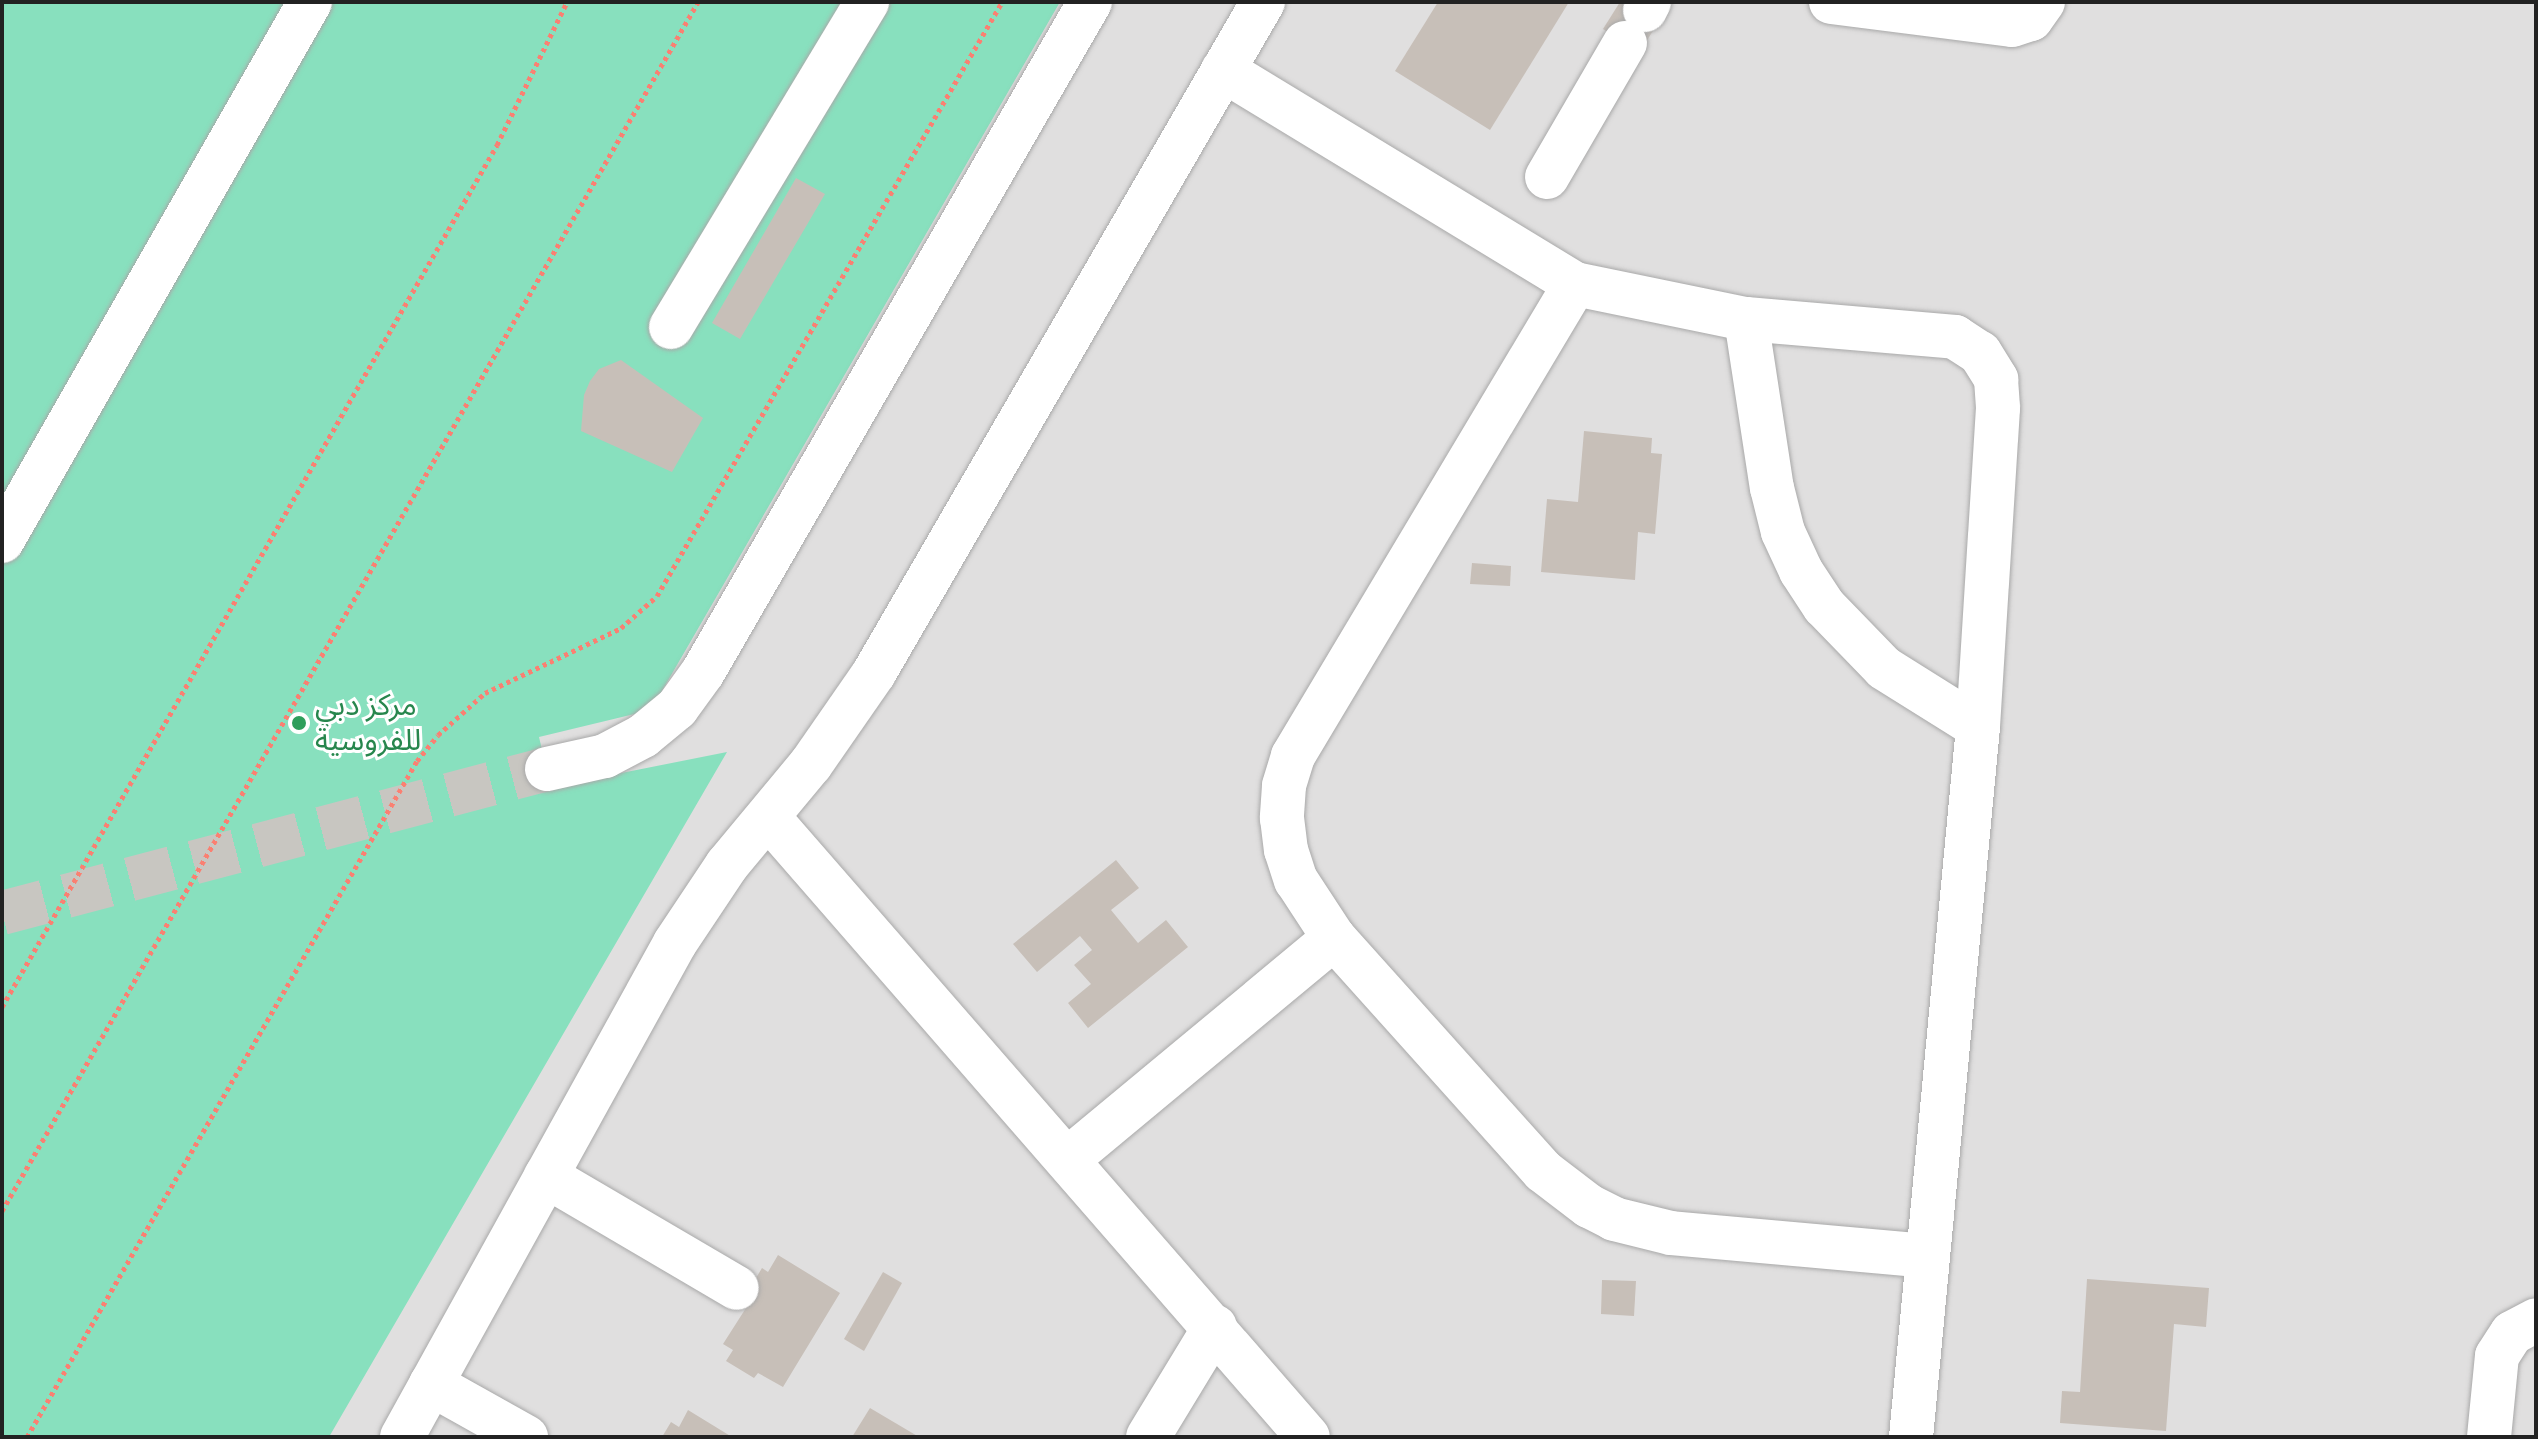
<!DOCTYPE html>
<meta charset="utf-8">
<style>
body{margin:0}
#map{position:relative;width:2538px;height:1439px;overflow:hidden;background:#f2efe9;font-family:Signika,"Noto Sans Arabic",sans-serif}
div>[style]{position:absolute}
.residential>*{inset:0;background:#e0dfdf}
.pitch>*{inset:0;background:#88e0be}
.building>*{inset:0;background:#c7bfb8}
.minor-tunnel>*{height:44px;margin-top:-22px;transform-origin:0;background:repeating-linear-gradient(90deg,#c8c6c1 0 44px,transparent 0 66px)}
.path>*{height:5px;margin-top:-2.5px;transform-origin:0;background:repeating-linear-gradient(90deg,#fa8072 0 4px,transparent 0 8px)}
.roads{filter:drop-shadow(0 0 2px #a9a9a9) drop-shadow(0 0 2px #a9a9a9)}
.minor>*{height:44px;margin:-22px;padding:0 22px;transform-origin:22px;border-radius:22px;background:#fff}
.dots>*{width:22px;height:22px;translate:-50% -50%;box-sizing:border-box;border:4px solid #fff;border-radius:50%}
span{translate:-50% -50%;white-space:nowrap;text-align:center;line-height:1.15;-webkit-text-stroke:6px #fff;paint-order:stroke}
.leisure-label{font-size:30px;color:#27864d}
.left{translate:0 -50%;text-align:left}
.frame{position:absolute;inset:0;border:4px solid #222;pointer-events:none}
</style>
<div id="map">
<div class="residential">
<i style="clip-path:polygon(2px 2px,2536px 2px,2536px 1437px,2px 1437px)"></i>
</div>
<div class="pitch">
<i style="clip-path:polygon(2px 2px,1060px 2px,651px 710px,539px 737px,551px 787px,727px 752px,329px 1437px,2px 1437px)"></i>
</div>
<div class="building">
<i style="clip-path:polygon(1438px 2px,1569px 2px,1490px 130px,1395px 71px)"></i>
<i style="clip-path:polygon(1620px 2px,1633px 2px,1660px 19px,1640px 52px,1603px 29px)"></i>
<i style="clip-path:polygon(796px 178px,825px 194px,740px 339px,712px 323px)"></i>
<i style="clip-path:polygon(621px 360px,703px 418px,672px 472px,581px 431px,584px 395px,590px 381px,599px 369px)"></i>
<i style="clip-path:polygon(1584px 431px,1652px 438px,1651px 453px,1662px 454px,1655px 534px,1638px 532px,1635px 580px,1541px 572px,1547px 499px,1578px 502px)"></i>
<i style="clip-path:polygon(1472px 563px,1511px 566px,1510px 586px,1470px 584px)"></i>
<i style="clip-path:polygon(1116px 860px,1139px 888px,1111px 910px,1138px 943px,1166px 920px,1188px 947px,1088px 1028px,1068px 1003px,1091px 984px,1074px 965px,1092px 950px,1080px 936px,1037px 972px,1013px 944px)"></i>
<i style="clip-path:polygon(778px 1255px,840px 1293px,783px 1387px,758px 1373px,754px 1378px,726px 1361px,733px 1350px,723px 1344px,753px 1297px,747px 1293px,762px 1268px,768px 1272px)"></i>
<i style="clip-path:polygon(883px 1272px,902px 1283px,864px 1351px,844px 1339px)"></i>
<i style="clip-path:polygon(2087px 1279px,2209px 1288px,2206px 1327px,2174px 1324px,2166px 1431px,2060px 1423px,2062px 1391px,2080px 1392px)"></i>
<i style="clip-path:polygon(1602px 1280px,1636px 1281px,1634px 1316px,1601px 1314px)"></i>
<i style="clip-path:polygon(870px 1408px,919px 1437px,852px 1437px)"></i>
<i style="clip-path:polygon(688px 1410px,732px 1437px,662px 1437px,671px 1422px,679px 1427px)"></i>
</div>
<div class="minor-tunnel">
<i style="left:2px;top:913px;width:564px;rotate:-14.8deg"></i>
</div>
<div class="path">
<i style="left:2px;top:1007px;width:994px;rotate:-60.13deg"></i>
<i style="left:497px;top:145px;width:159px;rotate:-63.9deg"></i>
<i style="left:2px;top:1211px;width:1395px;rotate:-60.07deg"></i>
<i style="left:27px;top:1437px;width:780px;rotate:-60.02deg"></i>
<i style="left:417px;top:761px;width:33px;rotate:-51deg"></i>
<i style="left:438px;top:735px;width:63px;rotate:-41.8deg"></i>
<i style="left:485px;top:693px;width:151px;rotate:-25.5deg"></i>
<i style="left:621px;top:628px;width:48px;rotate:-41.6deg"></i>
<i style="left:657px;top:596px;width:687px;rotate:-59.85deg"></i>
</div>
<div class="roads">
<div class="minor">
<i style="left:1831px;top:2px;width:182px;rotate:7.2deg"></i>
<i style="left:2012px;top:25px;width:20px;rotate:-18deg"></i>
<i style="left:2031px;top:19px;width:21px;rotate:-55deg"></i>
<i style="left:1645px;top:10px;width:9px;rotate:-63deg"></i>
<i style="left:1223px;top:70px;width:412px;rotate:31.3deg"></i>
<i style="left:1575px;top:284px;width:175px;rotate:11.6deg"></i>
<i style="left:1746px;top:319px;width:210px;rotate:4.9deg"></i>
<i style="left:1955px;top:337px;width:30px;rotate:33deg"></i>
<i style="left:1980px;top:353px;width:31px;rotate:58deg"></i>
<i style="left:1996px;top:379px;width:29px;rotate:86deg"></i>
<i style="left:1998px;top:408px;width:320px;rotate:93.6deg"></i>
<i style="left:1978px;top:727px;width:713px;rotate:95.39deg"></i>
<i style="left:1547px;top:177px;width:155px;rotate:-59.8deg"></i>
<i style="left:1575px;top:284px;width:550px;rotate:120.86deg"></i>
<i style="left:1293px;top:756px;width:31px;rotate:107deg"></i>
<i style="left:1284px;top:786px;width:32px;rotate:94deg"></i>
<i style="left:1282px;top:818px;width:32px;rotate:83deg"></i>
<i style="left:1286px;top:850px;width:32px;rotate:72deg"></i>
<i style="left:1296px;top:880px;width:69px;rotate:56.8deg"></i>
<i style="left:1334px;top:938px;width:313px;rotate:48.1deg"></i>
<i style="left:1543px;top:1171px;width:58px;rotate:37.3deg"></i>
<i style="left:1589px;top:1206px;width:28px;rotate:27deg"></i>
<i style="left:1614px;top:1219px;width:59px;rotate:13.8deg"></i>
<i style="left:1671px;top:1233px;width:257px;rotate:5.1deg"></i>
<i style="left:1746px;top:319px;width:171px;rotate:81.3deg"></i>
<i style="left:1772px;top:488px;width:45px;rotate:76deg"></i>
<i style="left:1783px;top:532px;width:43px;rotate:65.2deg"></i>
<i style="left:1801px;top:571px;width:42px;rotate:56.7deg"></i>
<i style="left:1824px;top:606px;width:86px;rotate:45.9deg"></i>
<i style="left:1884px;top:668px;width:111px;rotate:32.1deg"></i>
<i style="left:671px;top:327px;width:380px;rotate:-58.9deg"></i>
<i style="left:2px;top:541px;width:621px;rotate:-60.26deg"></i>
<i style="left:547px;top:769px;width:59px;rotate:-12.6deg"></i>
<i style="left:605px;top:756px;width:43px;rotate:-27.8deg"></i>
<i style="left:643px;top:736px;width:44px;rotate:-39.5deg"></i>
<i style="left:677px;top:708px;width:44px;rotate:-54.2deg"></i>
<i style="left:703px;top:672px;width:774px;rotate:-59.99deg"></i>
<i style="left:768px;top:817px;width:822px;rotate:48.95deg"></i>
<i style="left:1068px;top:1159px;width:346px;rotate:-39.7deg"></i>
<i style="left:546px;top:1176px;width:221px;rotate:30.4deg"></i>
<i style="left:431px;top:1384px;width:109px;rotate:29.2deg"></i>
<i style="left:402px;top:1437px;width:564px;rotate:-61.07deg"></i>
<i style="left:675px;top:943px;width:94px;rotate:-56.3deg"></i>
<i style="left:727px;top:865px;width:131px;rotate:-50.3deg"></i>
<i style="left:811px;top:764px;width:111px;rotate:-55.3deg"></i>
<i style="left:874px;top:673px;width:776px;rotate:-59.9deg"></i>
<i style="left:1148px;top:1437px;width:129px;rotate:-58.7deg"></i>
<i style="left:2489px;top:1437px;width:81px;rotate:-84.4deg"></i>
<i style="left:2497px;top:1356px;width:27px;rotate:-57deg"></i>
<i style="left:2512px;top:1333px;width:27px;rotate:-28deg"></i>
</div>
</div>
<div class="dots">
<i style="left:299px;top:723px;background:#2e9e5b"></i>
</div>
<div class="leisure-label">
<span class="left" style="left:315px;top:723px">مركز دبي<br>للفروسية</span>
</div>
<div class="frame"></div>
</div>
